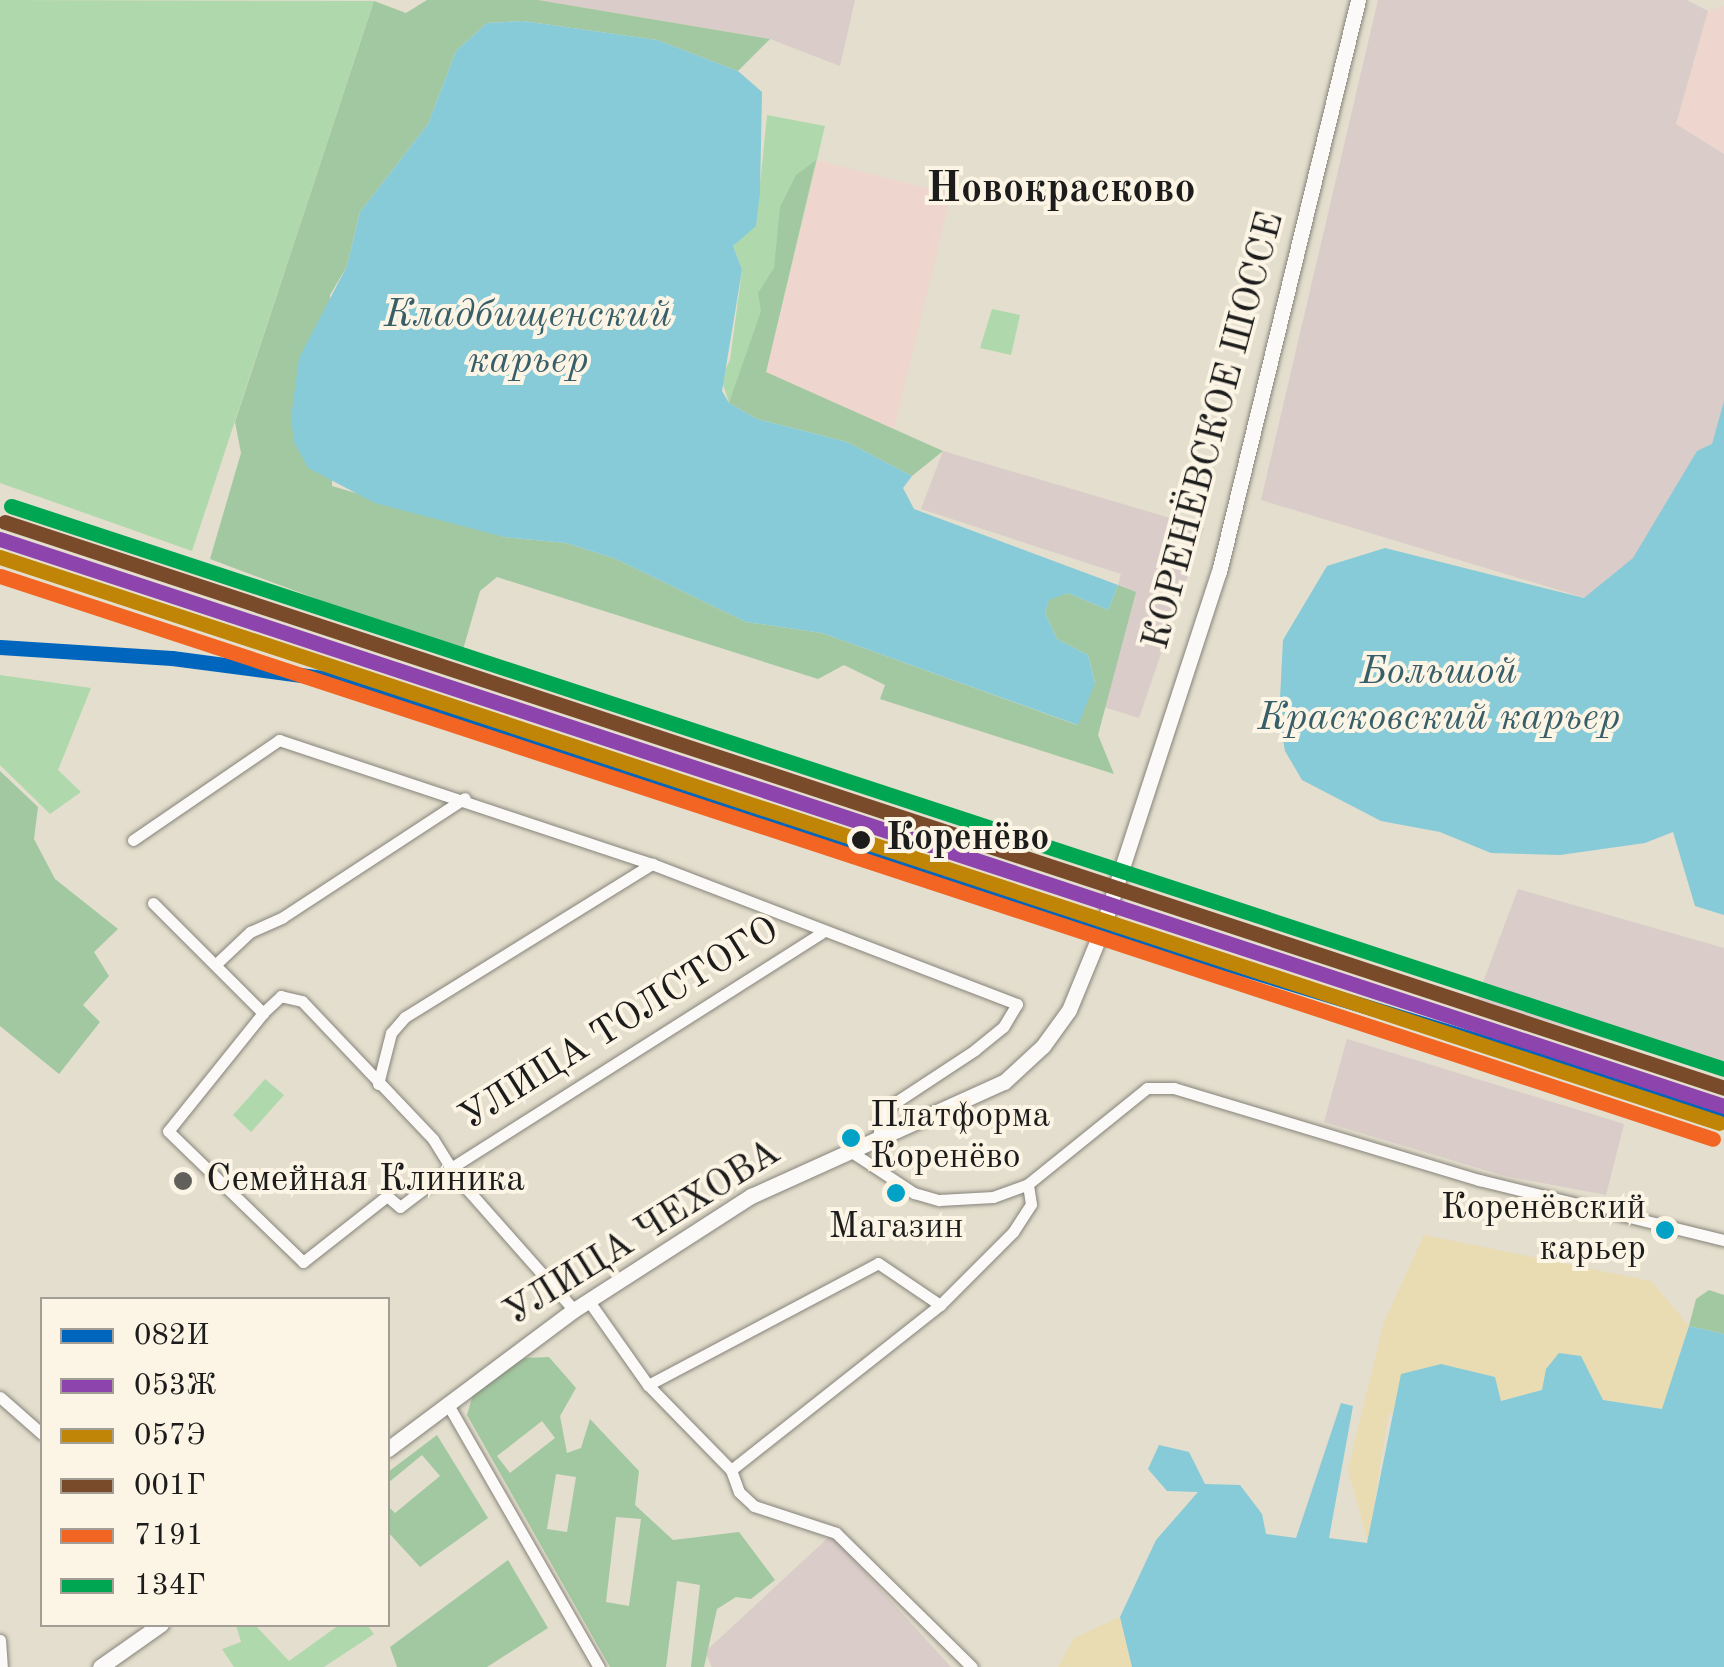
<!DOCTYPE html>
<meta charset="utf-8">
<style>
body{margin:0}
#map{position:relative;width:1724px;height:1667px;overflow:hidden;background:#e3decd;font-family:"Old Standard TT",serif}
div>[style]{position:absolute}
.built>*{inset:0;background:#eed6cf}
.industrial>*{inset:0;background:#daccc9}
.green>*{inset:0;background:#b0d8ad}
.forest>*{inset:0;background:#a2c8a1}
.sand>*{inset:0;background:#e9dcb3}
.water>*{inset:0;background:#87cad8}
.roads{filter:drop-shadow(0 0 2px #86837a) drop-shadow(0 0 2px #86837a)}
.minor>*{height:11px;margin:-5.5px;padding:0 5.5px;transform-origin:5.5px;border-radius:5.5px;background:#fbfaf8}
.secondary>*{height:15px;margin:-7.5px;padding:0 7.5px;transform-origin:7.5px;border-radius:7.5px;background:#fbfaf8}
.rail-1>*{height:15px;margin:-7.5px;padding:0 7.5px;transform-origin:7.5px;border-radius:7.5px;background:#0065bd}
.rail-2>*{height:15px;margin:-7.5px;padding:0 7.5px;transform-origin:7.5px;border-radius:7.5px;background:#8e44ad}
.rail-3>*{height:15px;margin:-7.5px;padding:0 7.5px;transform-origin:7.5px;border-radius:7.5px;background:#c08407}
.rail-4>*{height:15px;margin:-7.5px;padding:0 7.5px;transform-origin:7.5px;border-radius:7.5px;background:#7a4b2a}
.rail-5>*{height:15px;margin:-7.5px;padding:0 7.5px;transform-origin:7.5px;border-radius:7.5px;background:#f26522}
.rail-6>*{height:15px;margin:-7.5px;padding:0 7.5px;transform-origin:7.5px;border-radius:7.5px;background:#00a651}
.dots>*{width:28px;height:28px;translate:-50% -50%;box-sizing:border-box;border:5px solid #fcf5e5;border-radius:50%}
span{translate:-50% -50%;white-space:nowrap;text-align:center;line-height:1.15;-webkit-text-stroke:8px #fcf5e5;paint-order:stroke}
.bus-label{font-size:36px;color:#1c1c1c}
.left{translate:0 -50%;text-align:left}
.right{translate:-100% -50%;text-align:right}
.street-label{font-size:38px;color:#1c1c1c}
.stop-label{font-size:38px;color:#1c1c1c;font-weight:700}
.poi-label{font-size:38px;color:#1c1c1c}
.water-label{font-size:40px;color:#375e69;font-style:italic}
.quarter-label{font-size:42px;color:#1c1c1c;font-weight:700}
.legend{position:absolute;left:40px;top:1297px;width:350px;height:330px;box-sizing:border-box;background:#fcf5e5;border:2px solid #a29e95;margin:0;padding:12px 18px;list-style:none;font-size:30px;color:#1c1c1c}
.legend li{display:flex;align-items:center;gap:20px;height:50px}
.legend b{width:50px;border:2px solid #a29e95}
</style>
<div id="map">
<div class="built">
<i style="clip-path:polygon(1724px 6px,1724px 153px,1676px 124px,1708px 11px)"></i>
<i style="clip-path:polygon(816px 160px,951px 194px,894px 430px,766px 372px)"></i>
</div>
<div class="industrial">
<i style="clip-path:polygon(538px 0,855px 0,840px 66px,770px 39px)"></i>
<i style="clip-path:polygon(1378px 0,1687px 0,1708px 11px,1676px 124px,1724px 154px,1724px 402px,1712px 445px,1633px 559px,1585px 598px,1261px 500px)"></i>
<i style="clip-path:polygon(943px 451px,1204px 528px,1139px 718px,1104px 707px,1135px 592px,1118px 585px,1121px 574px,921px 509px)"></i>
<i style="clip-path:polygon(1518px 889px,1724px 948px,1724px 1073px,1476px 1001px)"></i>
<i style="clip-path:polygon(1347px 1039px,1624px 1124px,1606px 1195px,1505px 1176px,1324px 1122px)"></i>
<i style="clip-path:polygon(831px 1535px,951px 1667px,712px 1667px,705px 1652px)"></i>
</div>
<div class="green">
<i style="clip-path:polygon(0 0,374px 1px,192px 551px,0 483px)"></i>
<i style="clip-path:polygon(767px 115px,825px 126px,766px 372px,729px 403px,721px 378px,730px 360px,742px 271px,733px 246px,756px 225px)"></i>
<i style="clip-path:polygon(992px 309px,1020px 315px,1011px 355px,980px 348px)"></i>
<i style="clip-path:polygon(0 675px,91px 688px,58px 770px,81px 792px,50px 814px,0 765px)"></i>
<i style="clip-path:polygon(265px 1079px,284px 1095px,251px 1132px,233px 1115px)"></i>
<i style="clip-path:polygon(236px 1625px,255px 1625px,289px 1661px,339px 1625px,367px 1625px,374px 1634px,324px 1667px,234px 1667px,222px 1649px,241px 1642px)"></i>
</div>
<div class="forest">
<i style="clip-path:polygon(427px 0,538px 0,770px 39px,738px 71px,657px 40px,523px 21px,487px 23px,456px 51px,428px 124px,360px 212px,347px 266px,330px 295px,332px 486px,504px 537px,566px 543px,616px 559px,746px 622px,822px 633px,1077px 725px,1095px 682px,1088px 655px,1057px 639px,1045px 613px,1049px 599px,1068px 593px,1108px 610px,1118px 585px,1136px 592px,1098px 735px,1114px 774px,880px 699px,885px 685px,844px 665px,818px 679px,497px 577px,480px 591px,462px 653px,210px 559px,241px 453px,235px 422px,374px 1px,406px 13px)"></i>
<i style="clip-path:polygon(816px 160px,766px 372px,943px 451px,912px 476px,847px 442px,757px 419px,729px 403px,761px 311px,758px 293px,774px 268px,780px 207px,796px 175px)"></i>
<i style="clip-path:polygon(0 771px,38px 807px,34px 839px,55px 879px,118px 929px,94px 952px,109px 976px,83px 1005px,100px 1022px,59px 1074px,0 1026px)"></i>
<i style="clip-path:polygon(1709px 1290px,1724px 1295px,1724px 1334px,1689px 1326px,1696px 1299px)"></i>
<i style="clip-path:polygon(evenodd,549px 1357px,576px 1388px,560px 1416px,567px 1453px,581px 1448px,590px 1419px,639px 1471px,635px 1505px,673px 1540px,739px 1532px,775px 1580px,751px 1599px,736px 1597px,717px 1609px,704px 1667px,691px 1667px,700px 1585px,677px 1581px,666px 1667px,610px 1667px,467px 1415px,475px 1387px,525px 1358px,549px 1357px,542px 1421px,555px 1438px,510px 1473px,497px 1456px,542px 1421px,549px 1357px,556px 1474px,576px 1477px,567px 1532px,547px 1529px,556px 1474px,549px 1357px,616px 1517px,641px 1519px,629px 1606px,606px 1602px,616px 1517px)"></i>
<i style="clip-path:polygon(437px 1435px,488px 1518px,420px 1567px,388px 1532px,388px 1506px,395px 1513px,440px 1476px,422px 1455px,388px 1483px,388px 1472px)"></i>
<i style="clip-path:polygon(508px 1560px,548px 1628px,487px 1667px,397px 1667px,390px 1647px)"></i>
</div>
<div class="sand">
<i style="clip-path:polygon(1424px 1235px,1651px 1281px,1689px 1326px,1663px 1409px,1603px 1400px,1581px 1357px,1546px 1369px,1542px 1390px,1500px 1401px,1494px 1377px,1441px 1364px,1388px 1416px,1368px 1543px,1348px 1469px,1384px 1322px)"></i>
<i style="clip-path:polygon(1120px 1617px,1132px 1667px,1058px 1667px,1074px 1638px)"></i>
</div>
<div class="water">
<i style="clip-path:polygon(523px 21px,657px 40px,738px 71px,762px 92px,760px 192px,756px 226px,733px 246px,742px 270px,722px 391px,729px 403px,757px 419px,847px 442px,912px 476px,903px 488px,914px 509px,1118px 585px,1108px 610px,1068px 593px,1049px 600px,1045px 613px,1057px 639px,1088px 655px,1095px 683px,1078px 725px,822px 633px,746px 622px,616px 559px,566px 543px,504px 537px,375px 503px,308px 468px,294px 442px,291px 418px,299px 358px,347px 266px,360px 212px,428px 124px,456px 51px,487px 23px)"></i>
<i style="clip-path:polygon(1724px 401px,1724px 915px,1695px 906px,1673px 832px,1645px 843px,1560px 855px,1491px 853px,1440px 832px,1381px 821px,1302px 780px,1285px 751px,1279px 718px,1283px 640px,1327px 566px,1385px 548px,1584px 598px,1633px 558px,1697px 451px,1712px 444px)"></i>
<i style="clip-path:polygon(1689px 1326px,1724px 1334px,1724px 1667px,1132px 1667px,1120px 1617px,1156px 1540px,1198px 1492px,1167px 1491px,1148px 1469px,1159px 1445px,1189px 1452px,1205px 1484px,1240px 1485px,1262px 1514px,1266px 1534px,1296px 1538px,1341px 1403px,1353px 1406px,1329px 1538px,1367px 1543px,1401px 1374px,1441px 1364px,1495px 1377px,1501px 1401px,1542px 1390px,1546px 1369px,1559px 1353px,1581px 1356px,1603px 1400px,1662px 1409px)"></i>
</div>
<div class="roads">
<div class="minor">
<i style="left:133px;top:840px;width:177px;rotate:-34.4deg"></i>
<i style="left:279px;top:740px;width:393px;rotate:18.4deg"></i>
<i style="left:652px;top:864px;width:391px;rotate:21deg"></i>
<i style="left:1017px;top:1004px;width:27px;rotate:121deg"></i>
<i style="left:1003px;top:1027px;width:36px;rotate:141deg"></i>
<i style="left:975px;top:1050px;width:113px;rotate:146.6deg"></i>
<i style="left:881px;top:1112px;width:28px;rotate:96deg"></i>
<i style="left:153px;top:903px;width:156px;rotate:45deg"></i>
<i style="left:216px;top:964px;width:47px;rotate:-43.3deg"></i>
<i style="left:250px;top:932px;width:36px;rotate:-24deg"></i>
<i style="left:283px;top:917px;width:217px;rotate:-33.2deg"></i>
<i style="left:378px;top:1084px;width:53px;rotate:-75.7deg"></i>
<i style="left:391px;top:1033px;width:21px;rotate:-49deg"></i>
<i style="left:405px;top:1017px;width:291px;rotate:-31.8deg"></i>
<i style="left:850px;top:1151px;width:77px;rotate:33.3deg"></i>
<i style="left:914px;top:1193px;width:26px;rotate:16deg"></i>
<i style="left:939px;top:1200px;width:54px;rotate:-3.2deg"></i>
<i style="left:993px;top:1197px;width:37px;rotate:-20deg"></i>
<i style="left:1028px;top:1184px;width:153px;rotate:-38.9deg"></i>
<i style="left:1147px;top:1088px;width:27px"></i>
<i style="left:1174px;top:1088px;width:319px;rotate:16.8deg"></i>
<i style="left:1479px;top:1180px;width:252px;rotate:13.8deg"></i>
<i style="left:588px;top:1300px;width:104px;rotate:54.8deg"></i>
<i style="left:648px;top:1385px;width:119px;rotate:45.7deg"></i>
<i style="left:731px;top:1470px;width:23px;rotate:70deg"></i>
<i style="left:739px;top:1492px;width:21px;rotate:43deg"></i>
<i style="left:754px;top:1506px;width:86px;rotate:18.2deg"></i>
<i style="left:836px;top:1533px;width:191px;rotate:44.6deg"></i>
<i style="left:574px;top:1310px;width:162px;rotate:-131.5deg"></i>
<i style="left:467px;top:1189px;width:26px;rotate:-127deg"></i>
<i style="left:451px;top:1168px;width:34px;rotate:-122deg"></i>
<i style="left:433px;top:1139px;width:190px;rotate:-133.5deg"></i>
<i style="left:302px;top:1001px;width:22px;rotate:-167deg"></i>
<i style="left:281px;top:996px;width:25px;rotate:137deg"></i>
<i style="left:263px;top:1013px;width:151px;rotate:128.8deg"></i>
<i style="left:168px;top:1131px;width:188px;rotate:44.1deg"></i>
<i style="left:303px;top:1262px;width:107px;rotate:-38.2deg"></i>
<i style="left:387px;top:1196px;width:17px;rotate:40deg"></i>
<i style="left:400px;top:1207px;width:64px;rotate:-37.4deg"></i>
<i style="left:451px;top:1168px;width:438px;rotate:-32.4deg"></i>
<i style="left:648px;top:1385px;width:260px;rotate:-27.9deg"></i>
<i style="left:878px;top:1263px;width:75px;rotate:34.1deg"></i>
<i style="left:0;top:1397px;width:56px;rotate:41.4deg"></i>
<i style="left:447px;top:1403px;width:305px;rotate:60.1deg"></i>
<i style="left:731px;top:1470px;width:266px;rotate:-38.3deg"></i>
<i style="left:940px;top:1305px;width:103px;rotate:-45deg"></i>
<i style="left:1013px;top:1232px;width:33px;rotate:-57deg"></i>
<i style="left:1031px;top:1204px;width:20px;rotate:-99deg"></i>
<i style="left:0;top:1640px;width:27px;rotate:86deg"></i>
</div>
<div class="secondary">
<i style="left:388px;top:1449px;width:232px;rotate:-36.8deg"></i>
<i style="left:574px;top:1310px;width:211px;rotate:-32.8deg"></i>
<i style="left:751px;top:1196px;width:277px;rotate:-24.3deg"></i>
<i style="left:1004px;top:1082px;width:53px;rotate:-42.7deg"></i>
<i style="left:1043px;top:1046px;width:44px;rotate:-54.2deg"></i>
<i style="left:1069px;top:1010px;width:84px;rotate:-67.7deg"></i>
<i style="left:1101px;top:932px;width:379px;rotate:-71.9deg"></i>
<i style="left:1219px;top:572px;width:589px;rotate:-76.34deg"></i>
<i style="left:100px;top:1667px;width:75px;rotate:-35.2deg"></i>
</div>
</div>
<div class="rail-1">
<i style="left:0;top:647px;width:172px;rotate:3.7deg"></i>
<i style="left:172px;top:658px;width:193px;rotate:7.5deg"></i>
<i style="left:363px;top:683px;width:889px;rotate:18.03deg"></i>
<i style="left:1208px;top:958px;width:540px;rotate:17.02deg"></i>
</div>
<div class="rail-2">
<i style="left:0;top:539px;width:1815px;rotate:18.21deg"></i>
</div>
<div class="rail-3">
<i style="left:0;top:557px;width:1810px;rotate:18.22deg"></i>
</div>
<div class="rail-4">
<i style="left:5px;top:522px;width:1810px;rotate:18.22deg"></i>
</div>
<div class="rail-5">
<i style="left:0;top:576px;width:1803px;rotate:18.19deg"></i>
</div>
<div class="rail-6">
<i style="left:11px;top:506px;width:1803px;rotate:18.19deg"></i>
</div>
<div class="dots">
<i style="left:861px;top:840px;background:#1c1c1c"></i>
<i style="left:851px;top:1138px;background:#01a2c5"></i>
<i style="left:183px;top:1181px;background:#62605a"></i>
<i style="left:896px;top:1193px;background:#01a2c5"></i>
<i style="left:1665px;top:1230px;background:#01a2c5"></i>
</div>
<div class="bus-label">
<span class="left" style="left:870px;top:1138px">Платформа<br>Коренёво</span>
<span class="right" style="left:1646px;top:1230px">Коренёвский<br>карьер</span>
<span style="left:896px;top:1229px">Магазин</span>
</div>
<div class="street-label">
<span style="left:1215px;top:431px;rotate:-75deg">КОРЕНЁВСКОЕ ШОССЕ</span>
<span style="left:620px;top:1025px;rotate:-32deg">УЛИЦА ТОЛСТОГО</span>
<span style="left:643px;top:1234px;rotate:-32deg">УЛИЦА ЧЕХОВА</span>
</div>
<div class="stop-label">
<span class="left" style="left:886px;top:840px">Коренёво</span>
</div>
<div class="poi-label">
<span class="left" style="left:206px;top:1181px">Семейная Клиника</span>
</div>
<div class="water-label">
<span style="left:528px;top:339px">Кладбищенский<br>карьер</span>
<span style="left:1439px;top:696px">Большой<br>Красковский карьер</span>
</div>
<div class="quarter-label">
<span style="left:1061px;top:190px">Новокрасково</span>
</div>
<ul class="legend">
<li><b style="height:12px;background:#0065bd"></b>082И</li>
<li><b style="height:12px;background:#8e44ad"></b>053Ж</li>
<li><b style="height:12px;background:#c08407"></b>057Э</li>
<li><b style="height:12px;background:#7a4b2a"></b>001Г</li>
<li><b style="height:12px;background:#f26522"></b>7191</li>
<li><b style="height:12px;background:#00a651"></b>134Г</li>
</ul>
</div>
